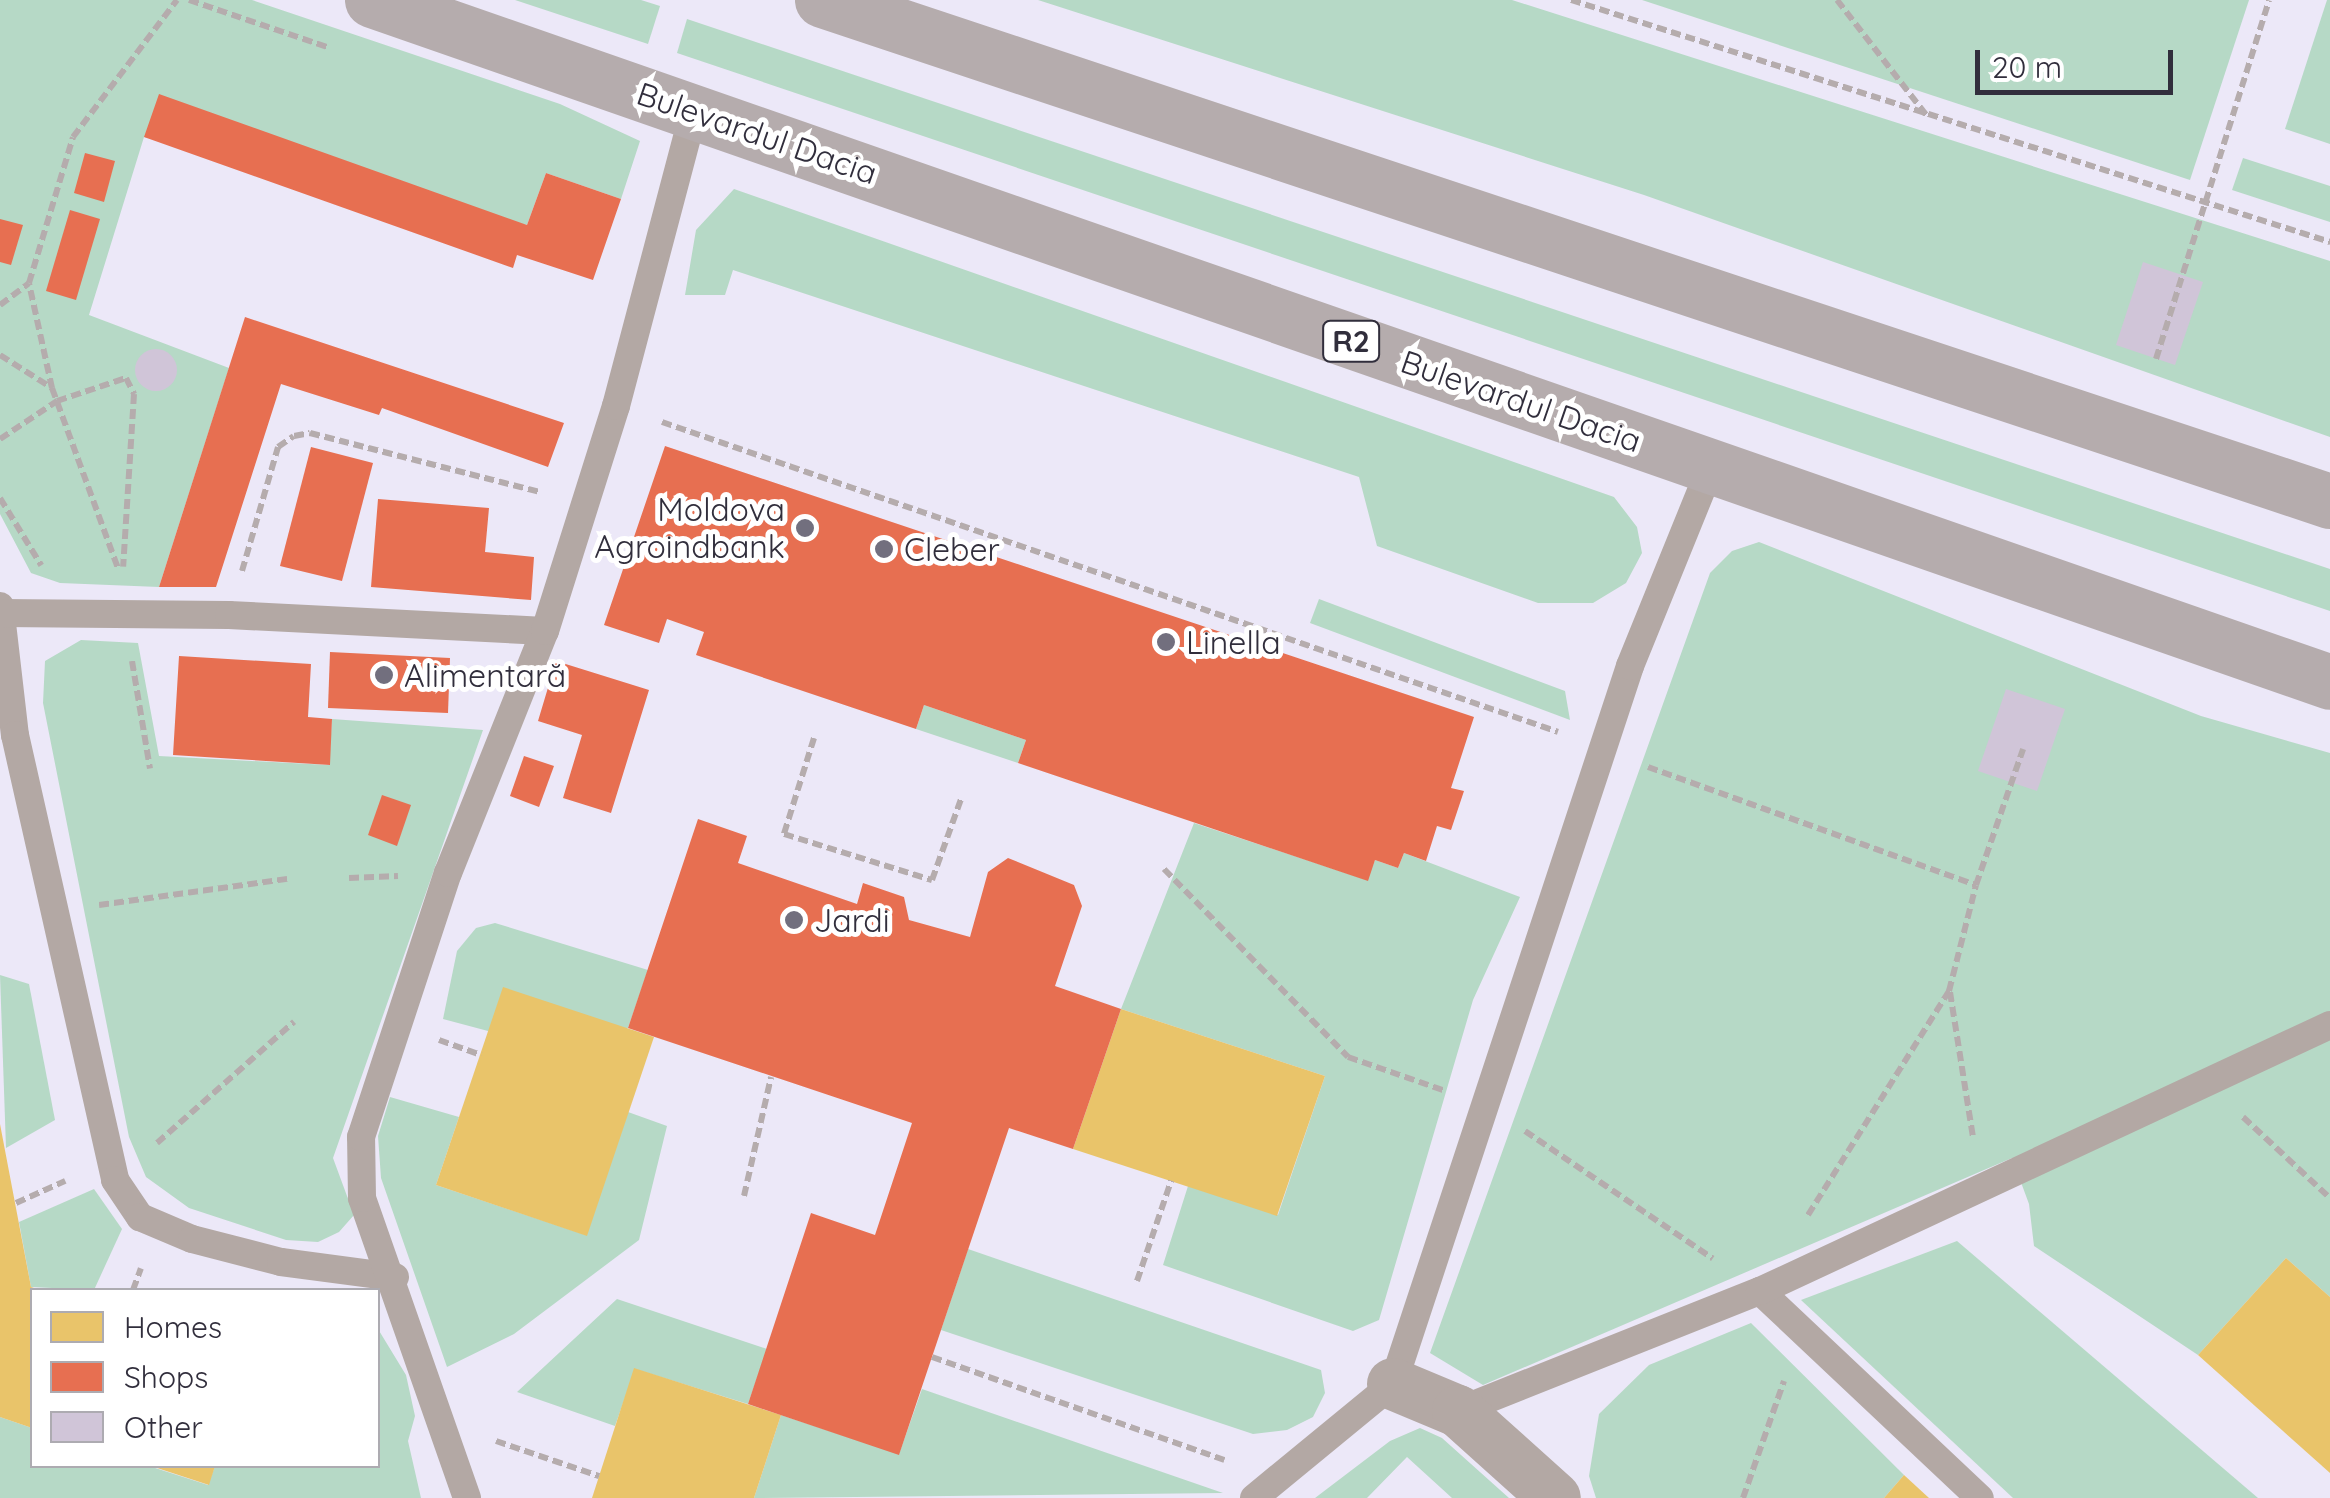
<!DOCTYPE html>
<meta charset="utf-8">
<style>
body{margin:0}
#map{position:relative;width:2330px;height:1498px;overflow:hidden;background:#ece8f8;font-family:Quicksand,sans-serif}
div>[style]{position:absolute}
.green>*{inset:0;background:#b6d9c6}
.homes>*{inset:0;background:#e9c46a}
.shops>*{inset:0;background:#e76f51}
.building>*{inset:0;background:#d0c5d8}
.round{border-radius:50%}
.path>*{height:6px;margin-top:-3px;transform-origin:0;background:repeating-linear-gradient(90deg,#b5acad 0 10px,transparent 0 15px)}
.service>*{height:28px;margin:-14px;padding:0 14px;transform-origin:14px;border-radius:14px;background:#b3a8a4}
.minor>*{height:52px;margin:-26px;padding:0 26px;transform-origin:26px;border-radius:26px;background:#b3a8a4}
.primary>*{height:55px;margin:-27.5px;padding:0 27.5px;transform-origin:27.5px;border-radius:27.5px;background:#b5acad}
.dots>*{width:28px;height:28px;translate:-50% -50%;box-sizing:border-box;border:5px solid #fff;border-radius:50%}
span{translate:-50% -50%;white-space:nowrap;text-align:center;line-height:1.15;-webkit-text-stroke:10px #fff;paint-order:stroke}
.shield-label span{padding:2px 8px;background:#fff;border:2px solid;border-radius:8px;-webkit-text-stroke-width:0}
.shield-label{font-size:30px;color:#312e3c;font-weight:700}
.street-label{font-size:32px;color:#312e3c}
.poi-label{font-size:32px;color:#312e3c}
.right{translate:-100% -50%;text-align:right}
.left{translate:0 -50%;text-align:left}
.legend{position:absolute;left:30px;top:1288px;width:350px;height:180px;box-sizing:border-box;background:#fff;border:2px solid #adabb1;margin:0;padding:12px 18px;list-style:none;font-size:30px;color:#312e3c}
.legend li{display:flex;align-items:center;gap:20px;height:50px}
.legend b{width:50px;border:2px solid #adabb1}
.scale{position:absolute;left:1975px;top:50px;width:198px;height:45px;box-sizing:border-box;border:5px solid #312e3c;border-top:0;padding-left:12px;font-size:30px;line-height:35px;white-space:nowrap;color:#312e3c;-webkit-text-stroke:8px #fff;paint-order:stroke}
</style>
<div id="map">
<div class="green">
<i style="clip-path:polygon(0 0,252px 0,560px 104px,640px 141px,621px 199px,546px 173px,527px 225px,144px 137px,89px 315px,229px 368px,159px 587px,60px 583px,31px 573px,0 514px)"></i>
<i style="clip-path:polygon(515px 0,641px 0,660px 6px,648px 44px)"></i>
<i style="clip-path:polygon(1038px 0,1512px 0,2330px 261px,2330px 437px,1644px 195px)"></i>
<i style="clip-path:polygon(1642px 0,2249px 0,2190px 180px)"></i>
<i style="clip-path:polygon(2327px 0,2330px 0,2330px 144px,2285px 129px)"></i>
<i style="clip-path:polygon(687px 19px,2330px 569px,2330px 611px,677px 53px)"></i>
<i style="clip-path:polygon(2243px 158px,2330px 186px,2330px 222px,2232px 190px)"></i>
<i style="clip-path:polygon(734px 189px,1614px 497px,1637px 527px,1642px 553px,1626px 583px,1593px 603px,1538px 603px,1377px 546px,1359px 477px,733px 270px,725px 295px,685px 295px,696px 230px)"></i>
<i style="clip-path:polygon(1759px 542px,2201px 716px,2330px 753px,2330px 1297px,2286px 1258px,2198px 1355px,2034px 1246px,2029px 1204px,2012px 1158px,1483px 1385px,1430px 1353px,1710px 573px,1732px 551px)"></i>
<i style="clip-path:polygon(1319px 599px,1565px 691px,1570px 720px,1310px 623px)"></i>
<i style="clip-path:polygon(81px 640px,138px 643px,159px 756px,329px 765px,332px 719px,483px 730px,333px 1158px,354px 1215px,339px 1232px,318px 1242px,286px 1240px,189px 1208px,146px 1177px,129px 1137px,43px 703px,45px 661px)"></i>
<i style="clip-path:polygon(924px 705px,1026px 740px,1018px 763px,916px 729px)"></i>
<i style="clip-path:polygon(1194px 823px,1367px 880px,1375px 860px,1398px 868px,1404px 853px,1520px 897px,1473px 1000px,1379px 1320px,1353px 1331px,1163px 1265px,1188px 1186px,1278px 1215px,1325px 1076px,1121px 1009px)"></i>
<i style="clip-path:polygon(495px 923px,648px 970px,628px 1028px,488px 1031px,443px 1019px,457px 951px,476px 928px)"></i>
<i style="clip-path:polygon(0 975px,29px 984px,55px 1120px,6px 1148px)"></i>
<i style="clip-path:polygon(390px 1097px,459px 1117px,436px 1185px,586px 1235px,628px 1112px,667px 1126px,639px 1240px,514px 1334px,447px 1367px,381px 1178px,378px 1136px)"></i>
<i style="clip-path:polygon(94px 1189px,122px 1229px,94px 1290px,31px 1287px,19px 1222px)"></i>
<i style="clip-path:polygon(1957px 1241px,2258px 1498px,2013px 1498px,1801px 1300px)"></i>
<i style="clip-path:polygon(968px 1249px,1321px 1370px,1325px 1393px,1313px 1417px,1287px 1430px,1253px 1434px,941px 1330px)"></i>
<i style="clip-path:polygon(617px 1299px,767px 1349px,748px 1404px,635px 1369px,615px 1426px,517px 1392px)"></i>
<i style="clip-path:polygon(1751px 1323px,1904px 1475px,1884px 1498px,1596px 1498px,1589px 1476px,1599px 1414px,1649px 1365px)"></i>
<i style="clip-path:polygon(378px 1329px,406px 1375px,415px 1416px,408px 1441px,421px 1498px,0 1498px,0 1417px,32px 1428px,32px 1466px,149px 1466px,208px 1485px,215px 1466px,378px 1466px)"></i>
<i style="clip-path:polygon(922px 1389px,1223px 1493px,754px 1498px,781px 1415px,899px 1454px)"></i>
<i style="clip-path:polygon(1420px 1428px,1442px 1438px,1509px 1498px,1452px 1498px,1407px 1457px,1367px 1498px,1315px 1498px,1390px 1441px)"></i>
</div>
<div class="homes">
<i style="clip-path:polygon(503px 987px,654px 1037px,587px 1236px,436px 1185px)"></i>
<i style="clip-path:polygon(1121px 1009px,1325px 1076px,1277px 1216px,1073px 1149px)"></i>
<i style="clip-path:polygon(0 1124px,31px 1287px,40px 1290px,32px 1290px,32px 1428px,0 1417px)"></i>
<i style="clip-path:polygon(2286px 1258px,2330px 1297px,2330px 1473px,2198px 1355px)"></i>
<i style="clip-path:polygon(634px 1368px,781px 1415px,754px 1498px,592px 1498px)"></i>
<i style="clip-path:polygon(151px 1466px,215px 1466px,209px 1485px)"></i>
<i style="clip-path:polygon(1904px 1475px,1929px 1498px,1884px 1498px)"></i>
</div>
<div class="shops">
<i style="clip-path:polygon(159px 94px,527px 225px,546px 173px,621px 199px,593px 280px,517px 255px,513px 268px,144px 137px)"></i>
<i style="clip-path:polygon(85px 153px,115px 161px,104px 202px,74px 193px)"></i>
<i style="clip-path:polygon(70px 210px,100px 219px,76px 300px,46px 291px)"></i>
<i style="clip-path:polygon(0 219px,23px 225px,11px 265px,0 262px)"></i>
<i style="clip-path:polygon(245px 317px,564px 423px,548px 467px,382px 408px,379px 415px,281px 384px,216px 587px,159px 587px)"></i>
<i style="clip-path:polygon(665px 446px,1474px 717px,1451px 788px,1464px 791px,1451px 830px,1437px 826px,1426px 861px,1404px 853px,1398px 868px,1375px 860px,1368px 881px,1018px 763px,1026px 740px,924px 705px,916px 729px,696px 655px,704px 632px,667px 619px,659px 643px,604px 625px)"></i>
<i style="clip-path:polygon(311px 447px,373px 463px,342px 581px,280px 566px)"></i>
<i style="clip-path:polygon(378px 499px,489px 508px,485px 552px,534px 557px,531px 600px,371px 587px)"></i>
<i style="clip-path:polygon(330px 652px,450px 658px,448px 713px,328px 708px)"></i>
<i style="clip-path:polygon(179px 656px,311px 664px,308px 717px,332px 719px,330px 765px,173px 755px)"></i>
<i style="clip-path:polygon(556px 661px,649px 690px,611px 813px,563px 798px,582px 735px,538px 721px)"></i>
<i style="clip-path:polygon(524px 756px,554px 766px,539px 807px,510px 796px)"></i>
<i style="clip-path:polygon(382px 795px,411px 805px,397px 846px,368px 835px)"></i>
<i style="clip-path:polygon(698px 819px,747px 836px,738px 863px,857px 904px,863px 883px,904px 897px,909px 920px,970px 937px,988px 872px,1008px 858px,1074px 885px,1082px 906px,1055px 986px,1121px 1009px,1073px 1149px,1009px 1128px,899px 1455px,748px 1404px,811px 1213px,875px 1235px,912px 1123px,628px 1028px)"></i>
</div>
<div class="building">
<i style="clip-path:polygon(2143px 262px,2203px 282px,2175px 365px,2116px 345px)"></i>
<i class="round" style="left:135px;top:349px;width:42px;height:42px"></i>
<i style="clip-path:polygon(2006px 689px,2065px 709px,2037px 791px,1978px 771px)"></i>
</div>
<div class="path">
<i style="left:189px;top:0;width:149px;rotate:18.8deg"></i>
<i style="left:1571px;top:0;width:797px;rotate:17.68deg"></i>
<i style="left:1837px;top:0;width:147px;rotate:52.2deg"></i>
<i style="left:0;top:305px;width:36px;rotate:-37deg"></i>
<i style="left:0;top:355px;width:62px;rotate:32.4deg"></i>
<i style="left:52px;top:388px;width:192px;rotate:69.9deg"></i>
<i style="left:2156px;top:359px;width:376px;rotate:-72.5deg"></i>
<i style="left:52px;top:388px;width:107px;rotate:-102.4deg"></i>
<i style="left:29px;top:283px;width:152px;rotate:-73.2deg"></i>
<i style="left:73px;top:137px;width:172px;rotate:-52.8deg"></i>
<i style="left:662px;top:422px;width:948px;rotate:19.08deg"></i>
<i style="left:0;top:439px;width:69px;rotate:-33.7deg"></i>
<i style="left:57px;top:401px;width:73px;rotate:-18.4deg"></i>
<i style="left:126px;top:378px;width:18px;rotate:63deg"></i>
<i style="left:134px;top:394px;width:173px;rotate:93.6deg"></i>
<i style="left:0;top:498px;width:79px;rotate:58.5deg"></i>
<i style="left:242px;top:571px;width:129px;rotate:-73.8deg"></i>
<i style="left:278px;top:447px;width:19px;rotate:-35deg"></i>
<i style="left:294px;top:436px;width:16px;rotate:-11deg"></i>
<i style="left:310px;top:433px;width:237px;rotate:14.4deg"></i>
<i style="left:132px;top:661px;width:109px;rotate:80.5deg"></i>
<i style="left:814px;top:738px;width:101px;rotate:107.4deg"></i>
<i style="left:784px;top:834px;width:155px;rotate:17.3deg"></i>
<i style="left:932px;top:880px;width:89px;rotate:-70.3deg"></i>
<i style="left:1648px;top:767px;width:349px;rotate:19.8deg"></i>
<i style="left:1164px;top:869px;width:263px;rotate:45.6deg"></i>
<i style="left:1348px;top:1057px;width:101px;rotate:19.2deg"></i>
<i style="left:349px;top:878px;width:49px;rotate:-2.3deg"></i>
<i style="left:99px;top:905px;width:190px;rotate:-7.9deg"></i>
<i style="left:1950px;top:992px;width:148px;rotate:81deg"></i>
<i style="left:439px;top:1040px;width:45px;rotate:19.7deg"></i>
<i style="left:2243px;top:1117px;width:119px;rotate:43deg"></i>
<i style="left:1525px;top:1131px;width:227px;rotate:34.2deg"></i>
<i style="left:157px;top:1143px;width:183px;rotate:-41.5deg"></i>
<i style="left:744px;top:1196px;width:122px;rotate:-77.2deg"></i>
<i style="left:16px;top:1203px;width:54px;rotate:-24.2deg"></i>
<i style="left:1808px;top:1215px;width:265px;rotate:-57.8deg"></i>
<i style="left:1949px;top:991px;width:109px;rotate:-75.7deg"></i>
<i style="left:1976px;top:885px;width:144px;rotate:-70.9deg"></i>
<i style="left:1137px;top:1281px;width:106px;rotate:-71.2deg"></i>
<i style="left:133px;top:1290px;width:23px;rotate:-70deg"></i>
<i style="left:932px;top:1357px;width:310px;rotate:19.4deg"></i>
<i style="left:496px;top:1441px;width:109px;rotate:18.8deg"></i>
<i style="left:1743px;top:1498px;width:124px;rotate:-70.7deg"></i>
</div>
<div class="service">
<i style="left:0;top:606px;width:130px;rotate:83.4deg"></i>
<i style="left:15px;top:735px;width:456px;rotate:77.3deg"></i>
<i style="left:115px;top:1180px;width:45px;rotate:56deg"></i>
<i style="left:140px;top:1217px;width:56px;rotate:22.9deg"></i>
<i style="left:192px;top:1239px;width:92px;rotate:14.5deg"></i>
<i style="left:281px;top:1262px;width:115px;rotate:7.5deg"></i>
<i style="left:1px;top:613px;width:228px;rotate:0.5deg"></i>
<i style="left:229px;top:615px;width:316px;rotate:2.9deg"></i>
<i style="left:1760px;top:1291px;width:302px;rotate:43.3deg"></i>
<i style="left:1458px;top:1411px;width:325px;rotate:-21.7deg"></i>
<i style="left:1760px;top:1291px;width:629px;rotate:-25.02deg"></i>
<i style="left:467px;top:1498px;width:318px;rotate:-109.3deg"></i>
<i style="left:362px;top:1198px;width:61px;rotate:-90.9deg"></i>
<i style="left:361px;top:1137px;width:278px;rotate:-71.8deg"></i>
<i style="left:448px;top:873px;width:261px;rotate:-68.2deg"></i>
<i style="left:545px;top:631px;width:236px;rotate:-72.5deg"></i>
<i style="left:616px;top:406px;width:305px;rotate:-75.2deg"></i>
<i style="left:1254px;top:1498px;width:180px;rotate:-39.4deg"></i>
<i style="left:1393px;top:1384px;width:756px;rotate:-71.73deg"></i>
<i style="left:1630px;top:666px;width:215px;rotate:-67.9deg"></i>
</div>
<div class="minor">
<i style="left:1393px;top:1384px;width:70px;rotate:22.6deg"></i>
<i style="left:1458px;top:1411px;width:130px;rotate:41.9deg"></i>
</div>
<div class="primary">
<i style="left:372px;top:0;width:2073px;rotate:19.2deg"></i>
<i style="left:822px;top:0;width:1589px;rotate:18.38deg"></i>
</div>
<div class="dots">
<i style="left:805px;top:528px;background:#726f7e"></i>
<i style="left:884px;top:549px;background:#726f7e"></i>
<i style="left:1166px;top:642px;background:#726f7e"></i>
<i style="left:384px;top:675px;background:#726f7e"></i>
<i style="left:794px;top:920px;background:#726f7e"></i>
</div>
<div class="shield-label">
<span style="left:1351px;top:341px">R2</span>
</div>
<div class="street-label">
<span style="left:757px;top:133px;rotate:19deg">Bulevardul Dacia</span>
<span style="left:1521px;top:401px;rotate:19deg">Bulevardul Dacia</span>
</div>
<div class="poi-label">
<span class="right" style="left:785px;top:528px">Moldova<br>Agroindbank</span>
<span class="left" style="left:904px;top:549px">Cleber</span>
<span class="left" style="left:1186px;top:642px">Linella</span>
<span class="left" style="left:404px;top:675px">Alimentară</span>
<span class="left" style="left:814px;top:920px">Jardi</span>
</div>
<ul class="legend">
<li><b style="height:28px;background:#e9c46a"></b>Homes</li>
<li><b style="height:28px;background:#e76f51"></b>Shops</li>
<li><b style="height:28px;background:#d0c5d8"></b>Other</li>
</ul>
<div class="scale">20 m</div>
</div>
